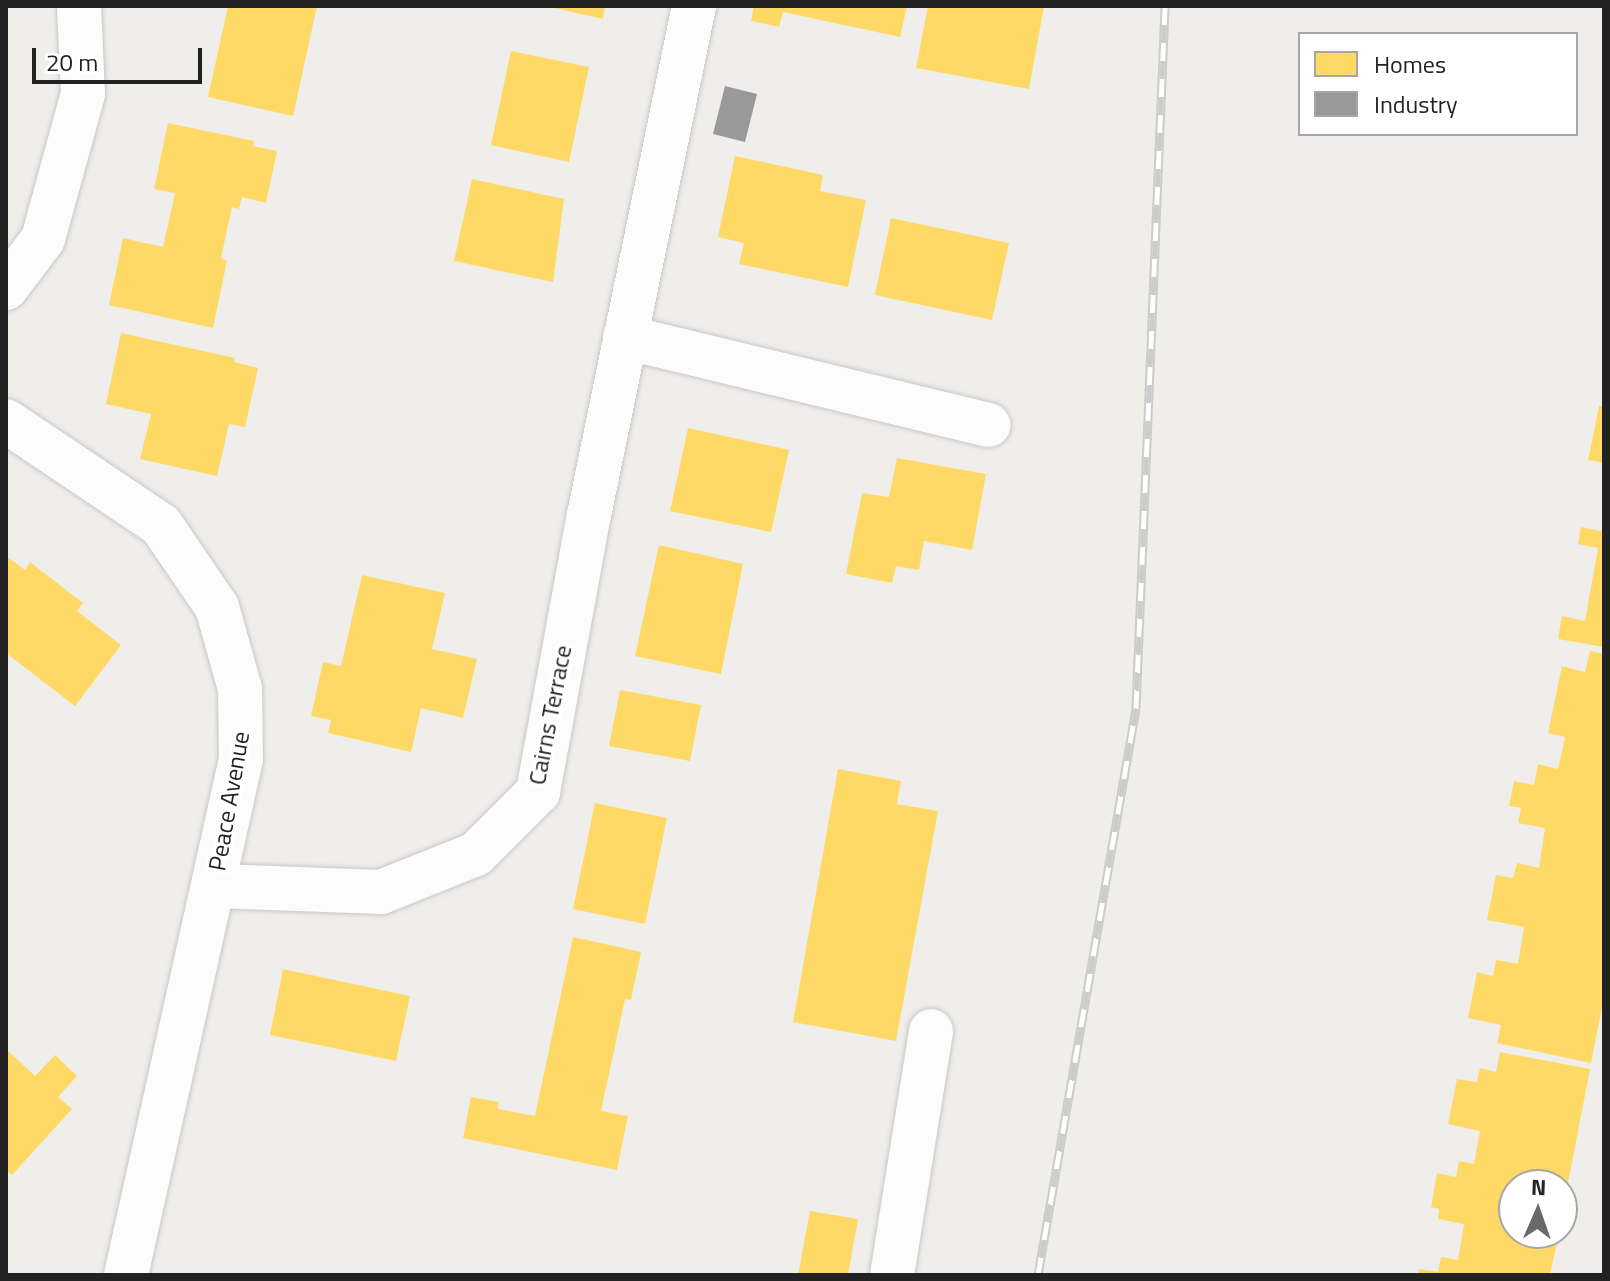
<!DOCTYPE html>
<style>
body{margin:0}
#map{position:relative;width:1610px;height:1281px;overflow:hidden;background:#f0eeeb;font-family:"Titillium Web",sans-serif}
div>[style]{position:absolute}
.homes>*{inset:0;background:#ffd966}
.industry>*{inset:0;background:#999}
.roads{filter:drop-shadow(0 0 2px #c9c8c7) drop-shadow(0 0 2px #c9c8c7)}
.minor>*{height:44px;margin:-22px;padding:0 22px;transform-origin:22px;border-radius:22px;background:#fdfcfc}
.rail>*{height:9px;margin-top:-4.5px;transform-origin:0;background:repeating-linear-gradient(90deg,#fff 0 18px,#ccc 0 36px);box-sizing:border-box;border-block:2px solid #ccc}
span{translate:-50% -50%;white-space:nowrap;text-align:center;line-height:1.15;-webkit-text-stroke:8px #fff;paint-order:stroke}
.street-label{font-size:24px;color:#222}
.frame{position:absolute;inset:0;border:8px solid #222;pointer-events:none}
.legend{position:absolute;left:1298px;top:32px;width:280px;height:104px;box-sizing:border-box;background:#fff;border:2px solid #a7a7a7;margin:0;padding:10px 14px;list-style:none;font-size:24px;color:#222}
.legend li{display:flex;align-items:center;gap:16px;height:40px}
.legend b{width:40px;border:2px solid #a7a7a7}
.north{position:absolute;left:1498px;top:1169px;width:80px;height:80px;box-sizing:border-box;background:#fff;border:2px solid #a7a7a7;border-radius:50%;rotate:2deg;font-size:22px;font-weight:700;line-height:32px;text-align:center;color:#222}
.north::after{content:'';display:block;margin:auto;width:28px;height:36px;background:#6a6968;clip-path:polygon(50% 0,100% 100%,50% 72%,0 100%)}
.scale{position:absolute;left:32px;top:48px;width:170px;height:36px;box-sizing:border-box;border:4px solid #222;border-top:0;padding-left:10px;font-size:24px;line-height:28px;white-space:nowrap;color:#222;-webkit-text-stroke:6px #fff;paint-order:stroke}
</style>
<div id="map">
<div class="homes">
<i style="clip-path:polygon(228px 6px,317px 6px,293px 116px,208px 97px)"></i>
<i style="clip-path:polygon(545px 6px,605px 6px,603px 19px)"></i>
<i style="clip-path:polygon(754px 6px,907px 6px,900px 37px,783px 12px,779px 27px,751px 21px)"></i>
<i style="clip-path:polygon(928px 6px,1044px 6px,1029px 89px,916px 68px)"></i>
<i style="clip-path:polygon(511px 51px,589px 67px,569px 162px,491px 145px)"></i>
<i style="clip-path:polygon(168px 123px,254px 141px,253px 146px,277px 151px,266px 203px,242px 197px,239px 209px,232px 207px,221px 258px,227px 261px,213px 328px,109px 305px,123px 238px,163px 247px,175px 193px,154px 189px)"></i>
<i style="clip-path:polygon(735px 156px,823px 175px,820px 191px,866px 200px,848px 287px,739px 264px,744px 243px,718px 237px)"></i>
<i style="clip-path:polygon(472px 179px,564px 199px,553px 282px,454px 261px)"></i>
<i style="clip-path:polygon(891px 218px,1009px 243px,992px 320px,875px 295px)"></i>
<i style="clip-path:polygon(121px 333px,235px 358px,234px 362px,258px 368px,245px 427px,229px 424px,217px 476px,140px 459px,151px 414px,106px 404px)"></i>
<i style="clip-path:polygon(1599px 406px,1604px 407px,1604px 463px,1588px 460px)"></i>
<i style="clip-path:polygon(688px 428px,789px 450px,771px 532px,670px 511px)"></i>
<i style="clip-path:polygon(897px 458px,986px 474px,972px 550px,924px 541px,919px 570px,896px 566px,892px 583px,846px 574px,862px 493px,889px 497px)"></i>
<i style="clip-path:polygon(1581px 527px,1604px 532px,1604px 647px,1558px 639px,1562px 616px,1585px 621px,1598px 548px,1578px 544px)"></i>
<i style="clip-path:polygon(659px 545px,743px 564px,721px 674px,635px 656px)"></i>
<i style="clip-path:polygon(6px 556px,25px 570px,30px 562px,83px 603px,77px 611px,121px 645px,75px 706px,6px 653px)"></i>
<i style="clip-path:polygon(362px 575px,445px 593px,432px 649px,477px 659px,463px 718px,421px 708px,411px 752px,328px 733px,331px 720px,311px 716px,323px 662px,341px 666px)"></i>
<i style="clip-path:polygon(1590px 651px,1604px 654px,1604px 997px,1591px 1063px,1497px 1043px,1501px 1025px,1468px 1018px,1477px 972px,1493px 976px,1496px 960px,1518px 964px,1524px 927px,1487px 920px,1496px 875px,1513px 878px,1517px 863px,1539px 868px,1545px 828px,1518px 823px,1521px 808px,1509px 806px,1514px 781px,1534px 785px,1538px 764px,1558px 769px,1565px 737px,1548px 733px,1562px 666px,1585px 672px)"></i>
<i style="clip-path:polygon(620px 690px,701px 705px,690px 761px,609px 746px)"></i>
<i style="clip-path:polygon(838px 769px,901px 781px,897px 804px,938px 811px,896px 1041px,793px 1022px)"></i>
<i style="clip-path:polygon(595px 803px,667px 818px,645px 924px,573px 909px)"></i>
<i style="clip-path:polygon(573px 937px,641px 952px,631px 1000px,625px 999px,601px 1111px,628px 1116px,617px 1170px,463px 1138px,471px 1097px,499px 1102px,498px 1109px,535px 1116px)"></i>
<i style="clip-path:polygon(283px 969px,410px 996px,396px 1061px,270px 1035px)"></i>
<i style="clip-path:polygon(6px 1049px,35px 1076px,55px 1055px,77px 1076px,58px 1097px,72px 1109px,12px 1175px,6px 1170px)"></i>
<i style="clip-path:polygon(1500px 1052px,1590px 1069px,1563px 1209px,1562px 1185px,1514px 1185px,1514px 1233px,1559px 1233px,1550px 1275px,1418px 1275px,1419px 1269px,1438px 1272px,1441px 1257px,1458px 1260px,1464px 1224px,1438px 1219px,1439px 1209px,1431px 1207px,1437px 1173px,1456px 1177px,1459px 1161px,1474px 1164px,1480px 1131px,1448px 1124px,1457px 1079px,1477px 1082px,1480px 1068px,1496px 1072px)"></i>
<i style="clip-path:polygon(810px 1211px,858px 1219px,848px 1275px,798px 1275px)"></i>
</div>
<div class="industry">
<i style="clip-path:polygon(725px 86px,757px 94px,745px 142px,713px 134px)"></i>
</div>
<div class="roads">
<div class="minor">
<i style="left:6px;top:288px;width:61px;rotate:-52.9deg"></i>
<i style="left:43px;top:239px;width:150px;rotate:-74.6deg"></i>
<i style="left:83px;top:94px;width:88px;rotate:-92.6deg"></i>
<i style="left:625px;top:337px;width:374px;rotate:13.6deg"></i>
<i style="left:6px;top:421px;width:187px;rotate:33.9deg"></i>
<i style="left:161px;top:525px;width:99px;rotate:55.7deg"></i>
<i style="left:217px;top:607px;width:85px;rotate:74.3deg"></i>
<i style="left:240px;top:689px;width:70px;rotate:89.2deg"></i>
<i style="left:241px;top:759px;width:529px;rotate:102.56deg"></i>
<i style="left:215px;top:886px;width:166px;rotate:2.1deg"></i>
<i style="left:381px;top:892px;width:102px;rotate:-21.8deg"></i>
<i style="left:476px;top:854px;width:88px;rotate:-45deg"></i>
<i style="left:538px;top:792px;width:282px;rotate:-79.6deg"></i>
<i style="left:589px;top:515px;width:520px;rotate:-78.34deg"></i>
<i style="left:892px;top:1275px;width:247px;rotate:-80.9deg"></i>
</div>
</div>
<div class="rail">
<i style="left:1038px;top:1275px;width:575px;rotate:-80.19deg"></i>
<i style="left:1136px;top:708px;width:703px;rotate:-87.63deg"></i>
</div>
<div class="street-label">
<span style="left:550px;top:715px;rotate:-79deg">Cairns Terrace</span>
<span style="left:229px;top:801px;rotate:-80deg">Peace Avenue</span>
</div>
<div class="frame"></div>
<ul class="legend">
<li><b style="height:22px;background:#ffd966"></b>Homes</li>
<li><b style="height:22px;background:#999"></b>Industry</li>
</ul>
<div class="north">N</div>
<div class="scale">20 m</div>
</div>
